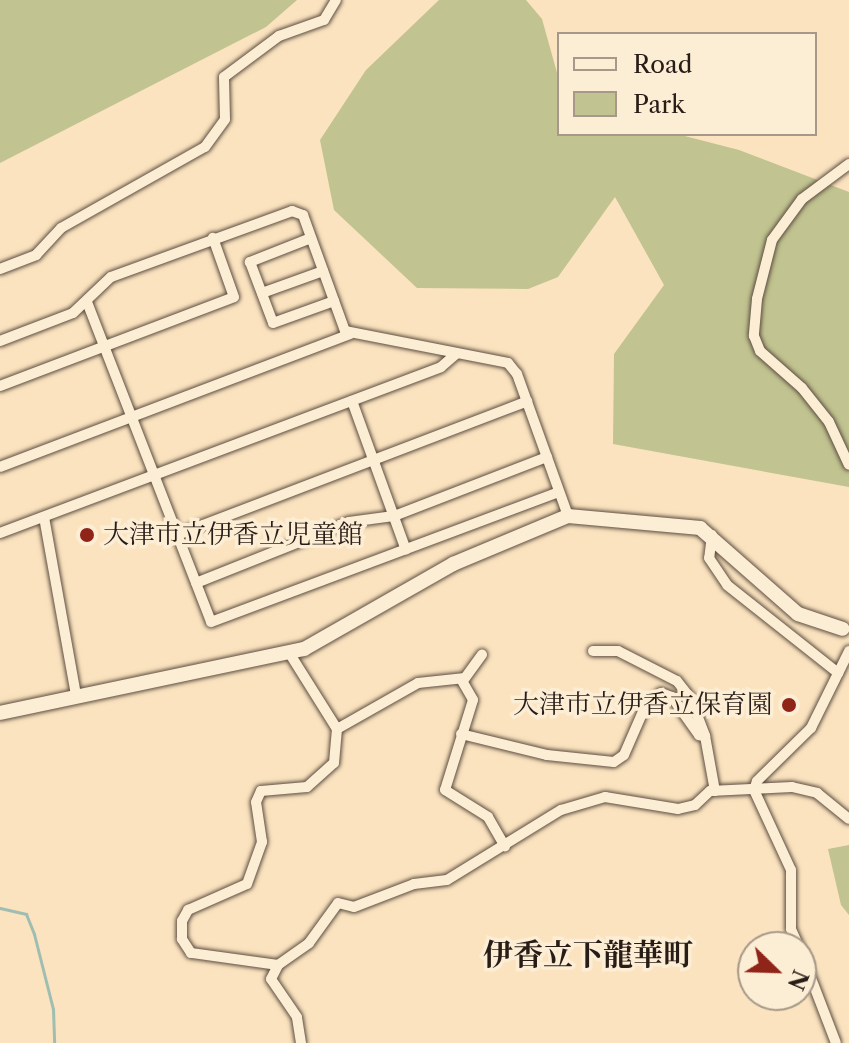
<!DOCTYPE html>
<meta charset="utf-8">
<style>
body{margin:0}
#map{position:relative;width:849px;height:1043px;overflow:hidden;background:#fbe3bf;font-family:"Libre Caslon Text","Noto Serif JP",serif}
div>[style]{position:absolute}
.green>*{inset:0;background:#c1c390}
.stream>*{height:3px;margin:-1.5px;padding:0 1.5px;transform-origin:1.5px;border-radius:1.5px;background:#9fbeb1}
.roads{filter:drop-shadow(0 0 2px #5d4e41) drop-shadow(0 0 2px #5d4e41)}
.street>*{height:10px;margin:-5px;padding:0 5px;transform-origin:5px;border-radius:5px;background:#fcedd5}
.secondary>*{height:14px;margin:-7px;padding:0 7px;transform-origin:7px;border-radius:7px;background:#fcedd5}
.dots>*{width:22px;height:22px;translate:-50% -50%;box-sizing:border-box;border:4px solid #fcedd5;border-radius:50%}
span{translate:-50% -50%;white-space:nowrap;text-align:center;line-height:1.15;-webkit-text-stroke:7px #fcedd5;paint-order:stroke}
.poi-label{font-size:26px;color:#281c17}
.left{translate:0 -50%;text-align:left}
.right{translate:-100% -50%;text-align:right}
.quarter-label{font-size:30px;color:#281c17;font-weight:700}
.legend{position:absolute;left:557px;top:32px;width:260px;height:104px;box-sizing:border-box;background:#fcedd5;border:2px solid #a79989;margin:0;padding:10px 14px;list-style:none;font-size:24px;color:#281c17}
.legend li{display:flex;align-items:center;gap:16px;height:40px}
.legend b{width:40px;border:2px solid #a79989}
.north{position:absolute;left:737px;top:931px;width:80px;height:80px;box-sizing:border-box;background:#fcedd5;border:2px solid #a79989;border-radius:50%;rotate:113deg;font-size:22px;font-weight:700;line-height:32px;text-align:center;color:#281c17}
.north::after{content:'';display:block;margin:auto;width:28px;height:36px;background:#8f2418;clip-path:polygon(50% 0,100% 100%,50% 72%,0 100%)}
</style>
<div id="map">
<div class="green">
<i style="clip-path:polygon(0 0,297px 0,266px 27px,0 163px)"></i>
<i style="clip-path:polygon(439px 0,526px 0,542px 19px,559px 80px,559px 134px,677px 134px,739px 150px,849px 192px,849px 487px,613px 444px,614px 354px,664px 285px,615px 197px,558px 277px,528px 289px,417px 288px,334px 210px,320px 140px,366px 70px)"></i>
<i style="clip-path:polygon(849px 845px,849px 915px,841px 905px,828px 849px)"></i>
</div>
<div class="stream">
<i style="left:0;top:908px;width:27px;rotate:13deg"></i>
<i style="left:26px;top:914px;width:22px;rotate:68deg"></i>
<i style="left:34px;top:934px;width:77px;rotate:75.8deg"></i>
<i style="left:53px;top:1009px;width:34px;rotate:88deg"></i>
</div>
<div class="roads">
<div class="street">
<i style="left:849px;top:164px;width:59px;rotate:143.3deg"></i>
<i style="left:802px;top:199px;width:51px;rotate:126.2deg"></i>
<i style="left:772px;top:240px;width:61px;rotate:104.3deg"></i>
<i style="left:757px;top:299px;width:37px;rotate:95deg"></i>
<i style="left:754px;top:336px;width:16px;rotate:68deg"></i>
<i style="left:760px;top:351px;width:56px;rotate:41.4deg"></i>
<i style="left:802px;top:388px;width:43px;rotate:51.5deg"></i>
<i style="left:829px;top:422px;width:47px;rotate:65.1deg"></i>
<i style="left:311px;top:238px;width:66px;rotate:158.5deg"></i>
<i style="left:250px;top:262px;width:65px;rotate:69.3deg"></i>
<i style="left:273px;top:323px;width:65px;rotate:-19.8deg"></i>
<i style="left:0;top:269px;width:39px;rotate:-21deg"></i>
<i style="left:36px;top:255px;width:37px;rotate:-47deg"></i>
<i style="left:61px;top:228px;width:165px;rotate:-29.4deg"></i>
<i style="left:205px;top:147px;width:34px;rotate:-54deg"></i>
<i style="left:225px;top:119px;width:42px;rotate:-91.4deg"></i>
<i style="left:224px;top:77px;width:69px;rotate:-36.7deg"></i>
<i style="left:279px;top:36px;width:48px;rotate:-19.6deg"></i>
<i style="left:324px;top:20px;width:23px;rotate:-59deg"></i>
<i style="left:262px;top:293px;width:65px;rotate:-19.8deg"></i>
<i style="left:87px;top:302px;width:343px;rotate:68.8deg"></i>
<i style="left:211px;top:622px;width:371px;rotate:-20.5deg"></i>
<i style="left:0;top:341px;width:78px;rotate:-21deg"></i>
<i style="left:73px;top:313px;width:52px;rotate:-43.5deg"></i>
<i style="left:111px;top:277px;width:193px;rotate:-20deg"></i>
<i style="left:292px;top:211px;width:12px;rotate:20deg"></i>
<i style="left:303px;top:215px;width:123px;rotate:70.1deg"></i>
<i style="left:345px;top:331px;width:166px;rotate:11.1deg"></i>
<i style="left:508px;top:363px;width:14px;rotate:51deg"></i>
<i style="left:517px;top:374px;width:151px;rotate:70.2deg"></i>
<i style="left:0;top:386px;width:250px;rotate:-20.8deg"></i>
<i style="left:234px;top:297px;width:63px;rotate:-109.6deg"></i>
<i style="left:352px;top:401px;width:158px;rotate:70.1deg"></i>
<i style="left:0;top:467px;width:375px;rotate:-20.8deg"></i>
<i style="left:44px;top:517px;width:181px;rotate:79.8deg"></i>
<i style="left:0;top:533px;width:471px;rotate:-20.6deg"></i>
<i style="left:441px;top:367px;width:20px;rotate:-41deg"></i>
<i style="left:177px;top:535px;width:375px;rotate:-20.9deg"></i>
<i style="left:712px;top:535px;width:23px;rotate:97deg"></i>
<i style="left:709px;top:558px;width:32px;rotate:56deg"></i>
<i style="left:727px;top:585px;width:142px;rotate:38.4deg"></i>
<i style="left:196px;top:583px;width:165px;rotate:-21.7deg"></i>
<i style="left:349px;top:522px;width:45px;rotate:-7.6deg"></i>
<i style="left:394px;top:516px;width:164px;rotate:-21.1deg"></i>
<i style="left:593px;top:651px;width:25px"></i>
<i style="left:618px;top:651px;width:66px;rotate:27deg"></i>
<i style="left:677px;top:681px;width:23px;rotate:52deg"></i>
<i style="left:691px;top:699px;width:40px;rotate:69deg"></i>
<i style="left:705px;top:736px;width:56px;rotate:79.7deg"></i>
<i style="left:461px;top:679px;width:24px;rotate:60deg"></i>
<i style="left:473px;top:700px;width:94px;rotate:107.3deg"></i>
<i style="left:445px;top:790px;width:51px;rotate:32.1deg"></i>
<i style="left:488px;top:817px;width:34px;rotate:60deg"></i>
<i style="left:337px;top:729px;width:93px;rotate:-29.6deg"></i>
<i style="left:418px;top:683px;width:47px;rotate:-6.1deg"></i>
<i style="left:465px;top:678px;width:29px;rotate:-54deg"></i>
<i style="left:461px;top:734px;width:89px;rotate:13.7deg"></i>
<i style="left:547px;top:755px;width:67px;rotate:6deg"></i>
<i style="left:614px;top:762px;width:12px;rotate:-35deg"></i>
<i style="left:624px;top:755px;width:52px;rotate:-66.4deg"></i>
<i style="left:645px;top:707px;width:21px;rotate:-41deg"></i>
<i style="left:661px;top:693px;width:12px;rotate:20deg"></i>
<i style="left:672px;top:697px;width:47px;rotate:54.6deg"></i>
<i style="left:699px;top:735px;width:6px;rotate:9deg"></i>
<i style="left:799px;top:947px;width:20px;rotate:-114deg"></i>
<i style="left:791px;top:929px;width:59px;rotate:-90deg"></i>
<i style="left:791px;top:870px;width:88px;rotate:-114.8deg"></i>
<i style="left:754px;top:790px;width:9px;rotate:-72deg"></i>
<i style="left:757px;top:781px;width:76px;rotate:-44.5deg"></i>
<i style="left:811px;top:728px;width:86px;rotate:-63.7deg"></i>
<i style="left:801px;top:952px;width:97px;rotate:69deg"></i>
<i style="left:278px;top:965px;width:88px;rotate:-172.1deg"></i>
<i style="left:191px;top:953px;width:17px;rotate:-123deg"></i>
<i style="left:182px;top:939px;width:18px;rotate:-90deg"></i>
<i style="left:182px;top:921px;width:13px;rotate:-61deg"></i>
<i style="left:188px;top:910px;width:64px;rotate:-23.8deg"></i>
<i style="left:247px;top:884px;width:45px;rotate:-70.3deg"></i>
<i style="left:262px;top:842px;width:40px;rotate:-98.5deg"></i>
<i style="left:256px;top:802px;width:12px;rotate:-66deg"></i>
<i style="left:261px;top:791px;width:46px;rotate:-5deg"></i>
<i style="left:307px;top:787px;width:36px;rotate:-42deg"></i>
<i style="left:334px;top:763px;width:34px;rotate:-85deg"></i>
<i style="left:337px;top:729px;width:89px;rotate:-122.1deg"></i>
<i style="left:301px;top:1043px;width:26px;rotate:-99deg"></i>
<i style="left:297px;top:1017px;width:46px;rotate:-124.4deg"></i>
<i style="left:271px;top:979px;width:16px;rotate:-63deg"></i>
<i style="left:278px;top:965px;width:38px;rotate:-35deg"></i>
<i style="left:309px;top:943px;width:49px;rotate:-54.1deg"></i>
<i style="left:338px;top:903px;width:16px;rotate:14deg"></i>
<i style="left:354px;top:907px;width:64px;rotate:-21deg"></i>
<i style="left:414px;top:884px;width:33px;rotate:-7deg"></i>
<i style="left:447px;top:880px;width:134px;rotate:-31.6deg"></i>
<i style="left:561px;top:810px;width:46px;rotate:-16.5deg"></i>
<i style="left:605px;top:797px;width:74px;rotate:9.3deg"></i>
<i style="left:678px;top:809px;width:17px;rotate:-13deg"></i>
<i style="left:695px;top:805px;width:21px;rotate:-43deg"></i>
<i style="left:710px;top:791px;width:82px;rotate:-2.8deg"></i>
<i style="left:792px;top:787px;width:26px;rotate:13deg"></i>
<i style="left:817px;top:793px;width:41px;rotate:39.1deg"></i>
</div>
<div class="secondary">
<i style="left:0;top:713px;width:311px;rotate:-11.9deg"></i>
<i style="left:304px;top:649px;width:172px;rotate:-29.7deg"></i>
<i style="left:453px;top:564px;width:125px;rotate:-22.7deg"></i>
<i style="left:568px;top:516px;width:133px;rotate:5.2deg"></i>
<i style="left:700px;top:528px;width:130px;rotate:41.3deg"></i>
<i style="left:798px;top:614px;width:47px;rotate:18.4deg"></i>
</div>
</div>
<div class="dots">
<i style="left:87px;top:535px;background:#8f2418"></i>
<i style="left:789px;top:705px;background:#8f2418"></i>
</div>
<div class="poi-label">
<span class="left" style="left:103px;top:535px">大津市立伊香立児童館</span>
<span class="right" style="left:773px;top:705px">大津市立伊香立保育園</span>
</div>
<div class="quarter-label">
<span style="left:588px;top:955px">伊香立下龍華町</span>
</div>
<ul class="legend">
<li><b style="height:10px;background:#fcedd5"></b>Road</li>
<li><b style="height:22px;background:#c1c390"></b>Park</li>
</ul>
<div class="north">N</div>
</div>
